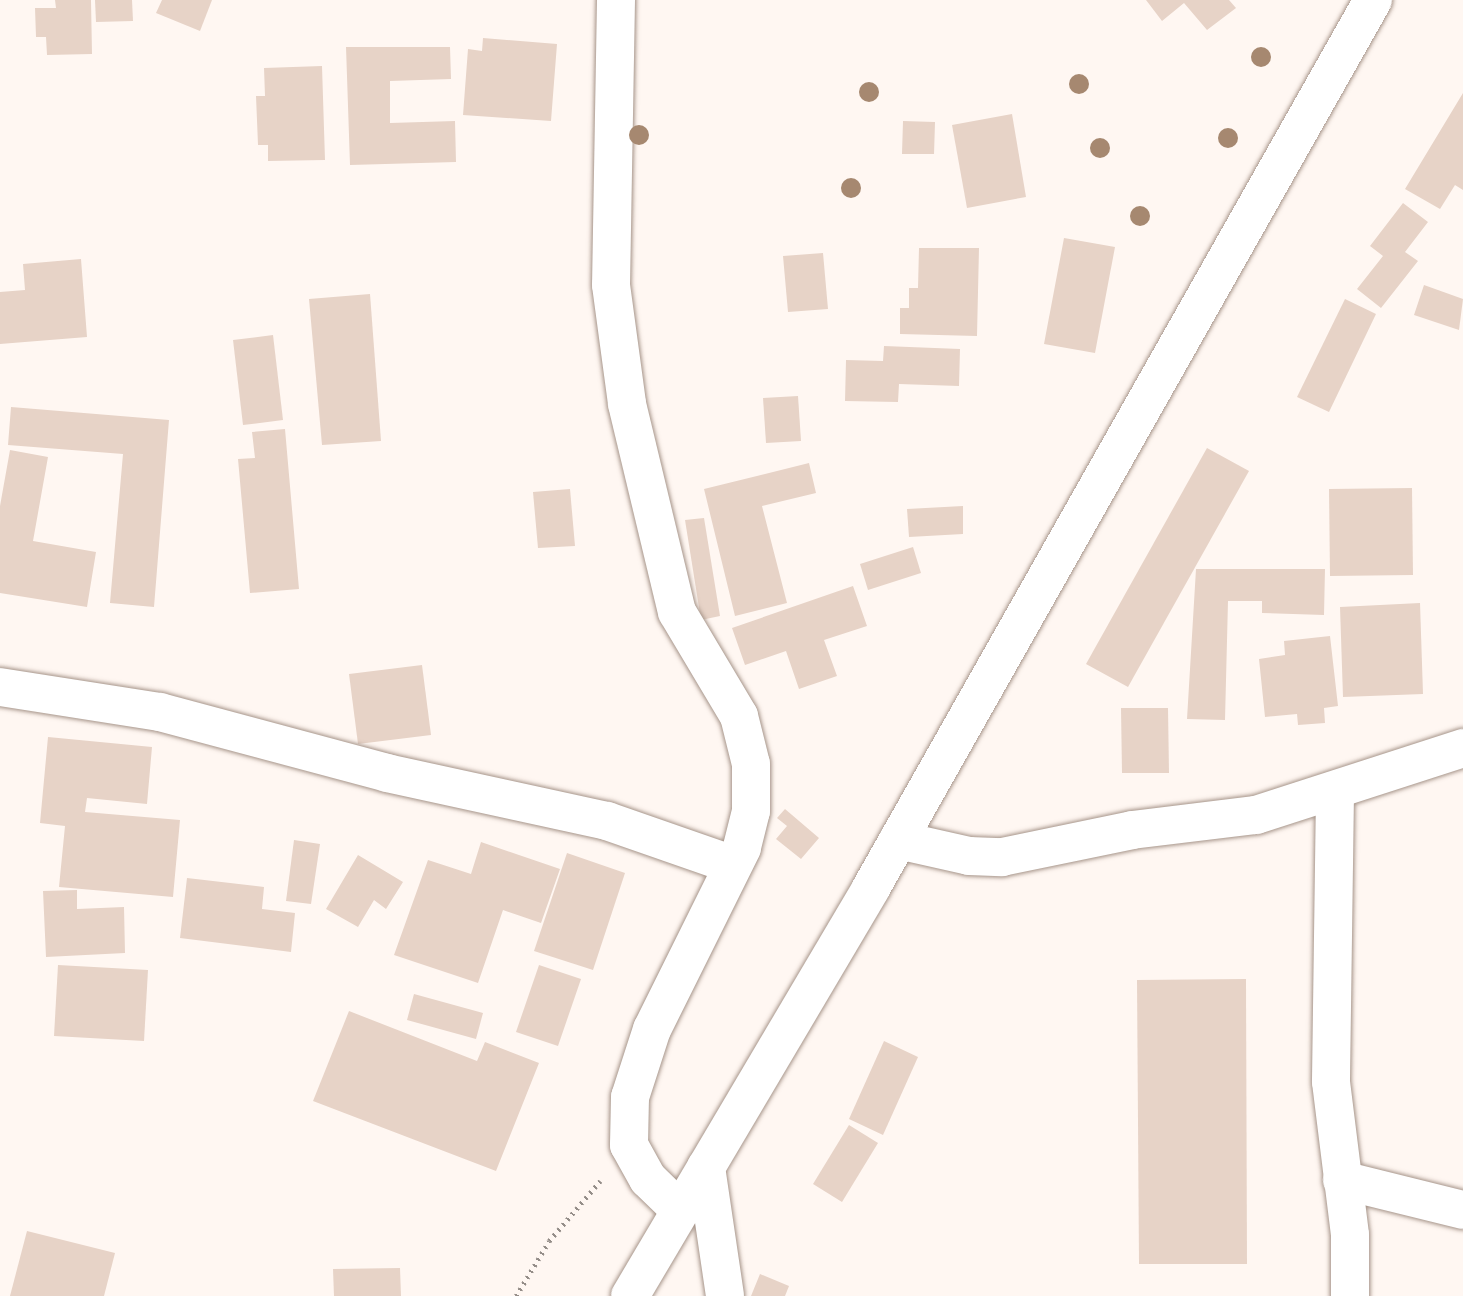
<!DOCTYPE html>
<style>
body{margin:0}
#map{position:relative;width:1463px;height:1296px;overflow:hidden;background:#fff7f2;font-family:Mulish,sans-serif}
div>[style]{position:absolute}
.building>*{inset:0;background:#e7d3c7}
.path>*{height:4.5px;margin-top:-2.25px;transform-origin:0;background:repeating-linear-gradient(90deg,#948d88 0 2px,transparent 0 7px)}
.roads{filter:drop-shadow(0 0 2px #a7958a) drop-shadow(0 0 2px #a7958a)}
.street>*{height:38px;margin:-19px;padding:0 19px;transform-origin:19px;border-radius:19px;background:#fff}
.secondary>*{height:38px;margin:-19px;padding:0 19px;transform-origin:19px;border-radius:19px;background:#fff}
.trees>*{width:20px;height:20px;margin:-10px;border-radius:50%;background:#a68870}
span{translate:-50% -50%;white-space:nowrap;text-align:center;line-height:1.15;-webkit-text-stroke:5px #fff;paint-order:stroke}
</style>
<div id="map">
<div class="building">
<i style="clip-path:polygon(55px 0,91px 0,92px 54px,47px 55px,46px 37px,36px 37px,35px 8px,56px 8px)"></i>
<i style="clip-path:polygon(95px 0,132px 0,133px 21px,96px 22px)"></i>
<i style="clip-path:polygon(162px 0,212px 0,200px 31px,156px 13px)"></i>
<i style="clip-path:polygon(1146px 0,1229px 0,1236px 8px,1207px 30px,1184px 3px,1162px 21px)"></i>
<i style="clip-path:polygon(483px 38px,557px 44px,551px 121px,463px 115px,468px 49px,482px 51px)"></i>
<i style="clip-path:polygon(346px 47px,450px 47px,451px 79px,390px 81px,390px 123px,455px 121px,456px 162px,350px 165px)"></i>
<i style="clip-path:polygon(322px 66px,325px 160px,268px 161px,268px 145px,258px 145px,256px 96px,265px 96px,264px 68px)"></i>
<i style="clip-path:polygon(1463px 93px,1463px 190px,1455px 185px,1440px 209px,1405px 189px)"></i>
<i style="clip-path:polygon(1012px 114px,1026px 197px,967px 208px,952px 125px)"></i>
<i style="clip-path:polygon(903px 121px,935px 122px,934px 154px,902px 154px)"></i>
<i style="clip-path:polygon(1403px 203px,1428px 222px,1405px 252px,1418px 261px,1381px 308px,1357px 289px,1383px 256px,1370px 246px)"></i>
<i style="clip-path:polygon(1064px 238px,1115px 247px,1095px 353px,1044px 344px)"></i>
<i style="clip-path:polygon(919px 248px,979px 248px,977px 336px,900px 334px,900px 308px,909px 308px,909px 288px,918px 288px)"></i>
<i style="clip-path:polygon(823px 253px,828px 309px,788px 312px,783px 256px)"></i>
<i style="clip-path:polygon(81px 259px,87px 337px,0 344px,0 292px,25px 290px,23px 264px)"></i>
<i style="clip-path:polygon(1424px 285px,1463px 299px,1459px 330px,1414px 315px)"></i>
<i style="clip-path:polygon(370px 294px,381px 441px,322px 445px,309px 299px)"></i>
<i style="clip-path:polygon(1345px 299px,1376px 314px,1329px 412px,1297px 397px)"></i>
<i style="clip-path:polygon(273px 335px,283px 420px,243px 425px,233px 340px)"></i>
<i style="clip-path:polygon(884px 346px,960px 349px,959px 386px,899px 384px,898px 402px,845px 401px,846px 360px,883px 361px)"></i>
<i style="clip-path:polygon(798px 396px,801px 441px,766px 443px,763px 398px)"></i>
<i style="clip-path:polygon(11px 407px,169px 420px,154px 607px,110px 603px,123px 454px,8px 445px)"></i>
<i style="clip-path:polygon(285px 429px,299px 589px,250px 593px,238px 459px,255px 458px,252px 432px)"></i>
<i style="clip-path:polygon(1207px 448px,1249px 471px,1128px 687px,1086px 664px)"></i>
<i style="clip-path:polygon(10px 450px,48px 457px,33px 541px,96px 552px,87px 607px,0 593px,0 506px)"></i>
<i style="clip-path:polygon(809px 463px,816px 493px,762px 506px,787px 603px,735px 616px,704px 489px)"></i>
<i style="clip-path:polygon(1412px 488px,1413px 575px,1330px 576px,1329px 489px)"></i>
<i style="clip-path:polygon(570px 489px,575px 546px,538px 548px,533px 492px)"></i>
<i style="clip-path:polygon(963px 506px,963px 534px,909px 537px,907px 509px)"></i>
<i style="clip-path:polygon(704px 518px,720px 616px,701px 620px,685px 520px)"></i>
<i style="clip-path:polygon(913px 547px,921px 573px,868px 590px,860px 564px)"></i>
<i style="clip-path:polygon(1196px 569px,1325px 569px,1324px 615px,1262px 613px,1262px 601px,1228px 601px,1225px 720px,1187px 719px)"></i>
<i style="clip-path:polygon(853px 586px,867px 626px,824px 640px,837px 676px,799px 689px,786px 651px,745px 665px,732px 628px)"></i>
<i style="clip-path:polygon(1420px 603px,1423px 694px,1343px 697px,1340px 607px)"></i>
<i style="clip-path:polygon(1330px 636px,1338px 706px,1324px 708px,1325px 723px,1298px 725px,1297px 714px,1265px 717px,1259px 659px,1285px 655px,1284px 641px)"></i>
<i style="clip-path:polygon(422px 665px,431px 735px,358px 744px,349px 674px)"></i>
<i style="clip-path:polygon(1121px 708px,1168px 708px,1169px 773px,1122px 773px)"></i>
<i style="clip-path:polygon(48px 737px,152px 747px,147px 804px,87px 798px,85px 812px,180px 820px,173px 897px,59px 887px,65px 826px,40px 823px)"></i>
<i style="clip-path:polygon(785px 809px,819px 838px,801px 859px,776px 839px,787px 826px,777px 818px)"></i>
<i style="clip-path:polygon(294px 840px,320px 844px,311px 904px,286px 901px)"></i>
<i style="clip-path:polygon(481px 842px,560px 869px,541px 923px,503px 910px,478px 983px,394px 955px,428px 860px,471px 874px)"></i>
<i style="clip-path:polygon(567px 853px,625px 873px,593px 970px,534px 951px)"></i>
<i style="clip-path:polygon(358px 855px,403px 882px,386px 909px,374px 900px,358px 927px,326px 909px)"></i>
<i style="clip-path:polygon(187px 878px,264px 887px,262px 909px,295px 913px,291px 952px,180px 938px)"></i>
<i style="clip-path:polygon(77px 890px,77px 909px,124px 907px,125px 953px,46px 957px,43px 891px)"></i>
<i style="clip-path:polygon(58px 965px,148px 970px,144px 1041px,54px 1036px)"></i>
<i style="clip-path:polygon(539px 965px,581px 979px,558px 1046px,516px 1032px)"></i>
<i style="clip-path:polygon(1246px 979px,1247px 1264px,1139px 1264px,1137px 980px)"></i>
<i style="clip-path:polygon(414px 994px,483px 1013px,476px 1039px,407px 1020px)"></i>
<i style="clip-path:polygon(349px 1011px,477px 1061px,485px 1042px,539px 1063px,496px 1171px,313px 1101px)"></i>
<i style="clip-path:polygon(884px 1041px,918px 1057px,883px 1135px,849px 1119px)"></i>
<i style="clip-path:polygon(849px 1125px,878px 1143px,842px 1202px,813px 1184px)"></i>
<i style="clip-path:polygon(27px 1231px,115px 1253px,104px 1296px,10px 1296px)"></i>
<i style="clip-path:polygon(400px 1268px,401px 1296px,334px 1296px,333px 1269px)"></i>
<i style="clip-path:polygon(760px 1274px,789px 1286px,785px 1296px,751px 1296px)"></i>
</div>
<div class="path">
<i style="left:516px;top:1296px;width:64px;rotate:-59deg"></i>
<i style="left:549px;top:1241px;width:79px;rotate:-49.6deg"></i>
</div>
<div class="roads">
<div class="street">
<i style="left:616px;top:0;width:285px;rotate:91deg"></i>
<i style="left:611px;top:285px;width:120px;rotate:82.3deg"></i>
<i style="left:627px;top:404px;width:214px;rotate:76.5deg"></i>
<i style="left:677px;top:612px;width:121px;rotate:59.2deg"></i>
<i style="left:739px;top:716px;width:49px;rotate:76deg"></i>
<i style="left:751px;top:764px;width:47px;rotate:90deg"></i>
<i style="left:751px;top:811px;width:38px;rotate:104deg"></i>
<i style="left:742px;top:848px;width:202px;rotate:116.4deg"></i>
<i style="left:652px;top:1029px;width:71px;rotate:107.9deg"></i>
<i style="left:630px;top:1097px;width:48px;rotate:91.2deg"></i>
<i style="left:629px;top:1145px;width:39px;rotate:61deg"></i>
<i style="left:648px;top:1179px;width:45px;rotate:44.1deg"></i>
<i style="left:0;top:687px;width:162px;rotate:8.9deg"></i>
<i style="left:160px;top:712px;width:235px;rotate:15deg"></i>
<i style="left:387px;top:773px;width:225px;rotate:12.3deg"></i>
<i style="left:607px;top:821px;width:133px;rotate:19.2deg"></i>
<i style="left:1335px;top:793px;width:289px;rotate:90.8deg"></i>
<i style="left:1331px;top:1082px;width:154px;rotate:82.9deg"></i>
<i style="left:1350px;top:1235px;width:61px;rotate:90deg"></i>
<i style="left:898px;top:840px;width:73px;rotate:12.7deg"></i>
<i style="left:969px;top:856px;width:33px;rotate:2deg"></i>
<i style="left:1002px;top:857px;width:133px;rotate:-11.7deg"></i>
<i style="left:1132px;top:830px;width:125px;rotate:-6.9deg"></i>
<i style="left:1256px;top:815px;width:218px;rotate:-17.9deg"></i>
<i style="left:706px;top:1167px;width:130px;rotate:81.6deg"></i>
<i style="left:1342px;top:1180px;width:125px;rotate:13.9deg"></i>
</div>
<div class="secondary">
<i style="left:630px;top:1296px;width:474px;rotate:-59.4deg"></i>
<i style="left:871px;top:888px;width:1020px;rotate:-60.52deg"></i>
</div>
</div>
<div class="trees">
<i style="left:1261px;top:57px"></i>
<i style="left:1079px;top:84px"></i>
<i style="left:869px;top:92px"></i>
<i style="left:639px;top:135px"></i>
<i style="left:1228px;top:138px"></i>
<i style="left:1100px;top:148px"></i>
<i style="left:851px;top:188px"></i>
<i style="left:1140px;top:216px"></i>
</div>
</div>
